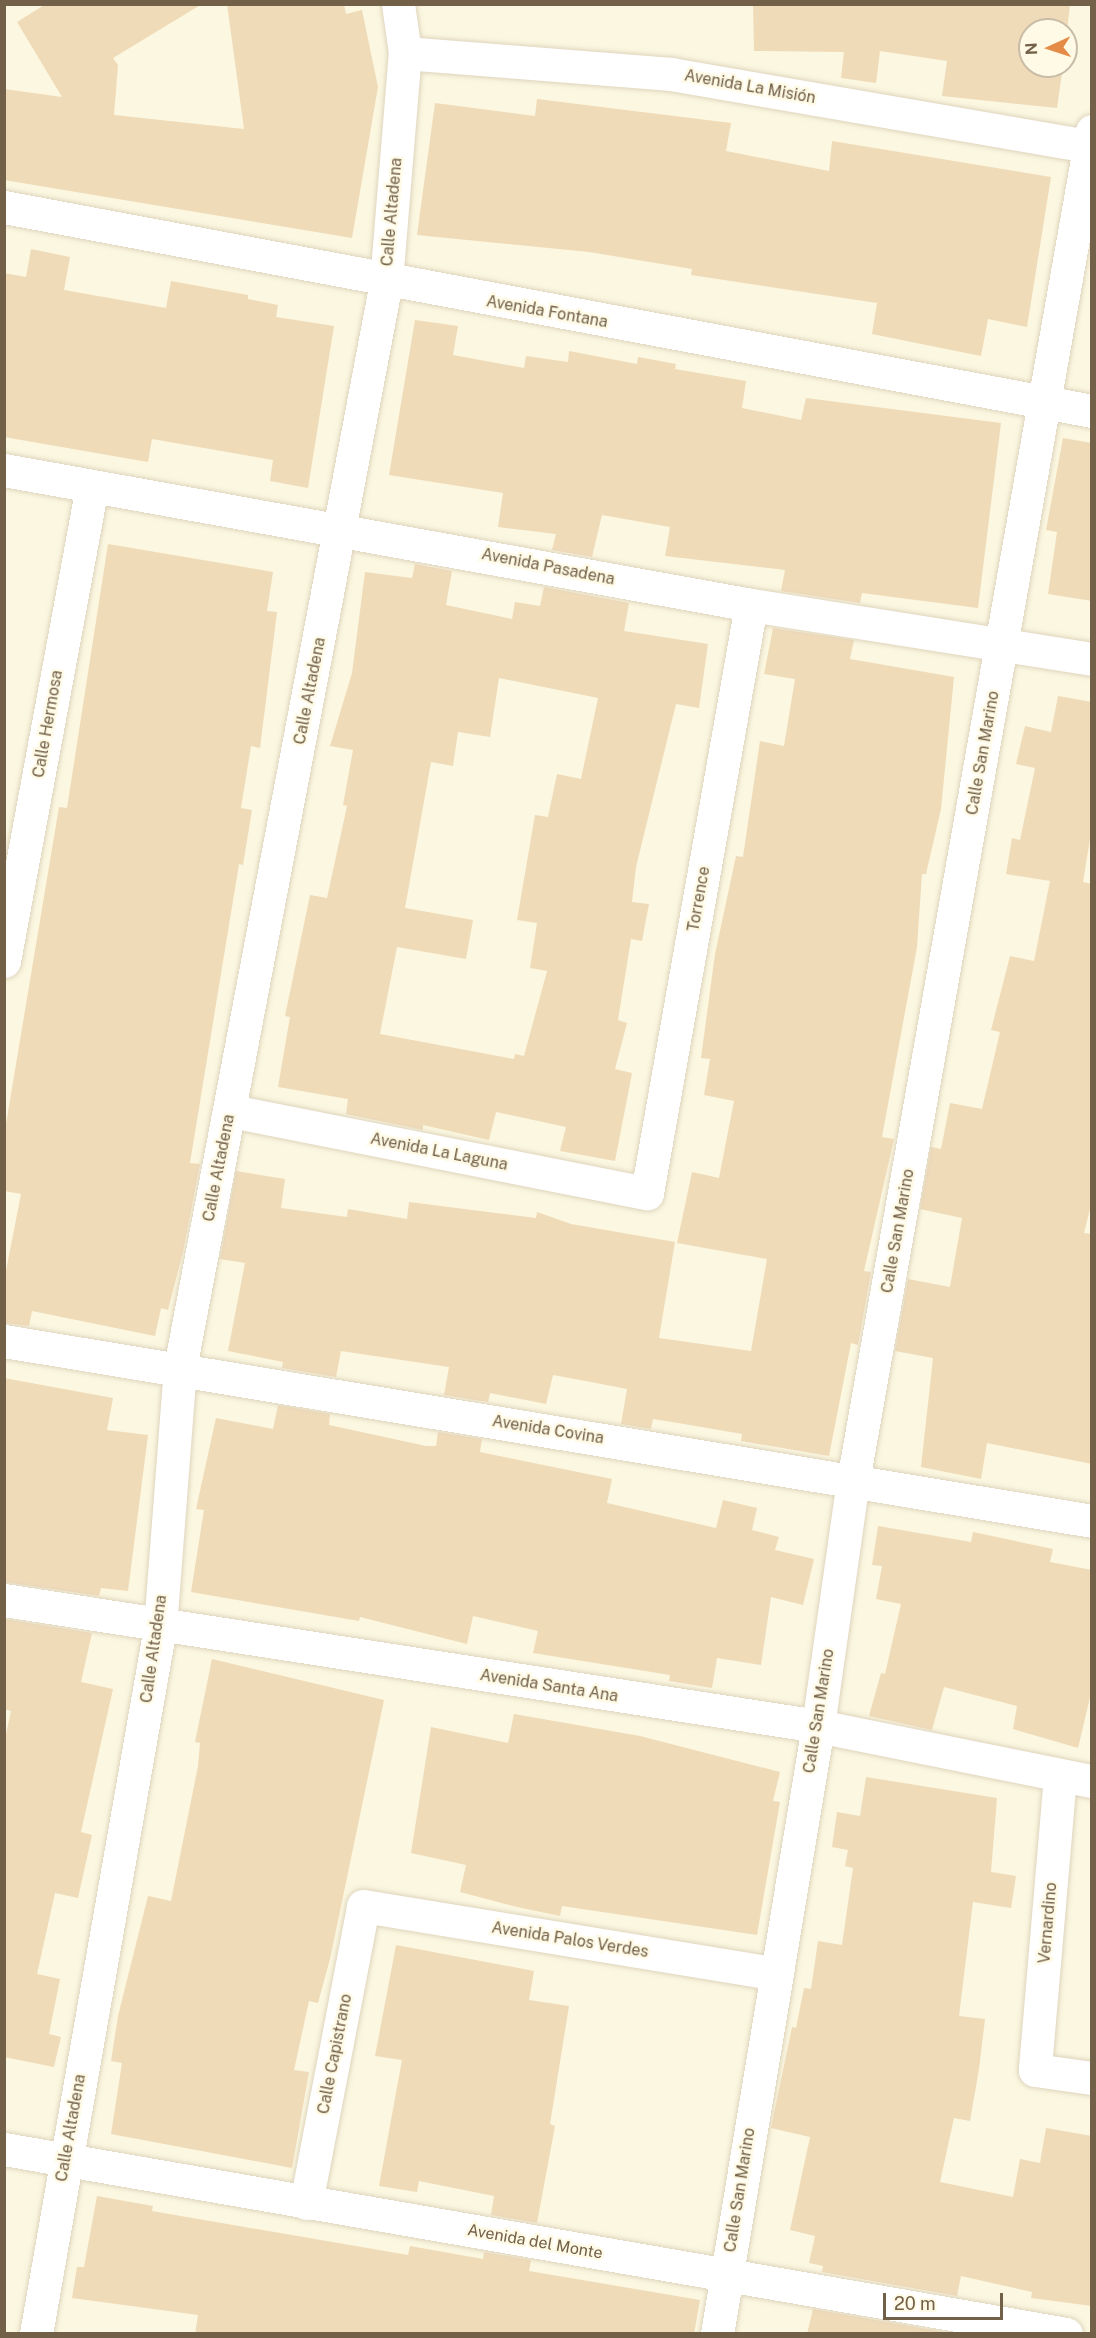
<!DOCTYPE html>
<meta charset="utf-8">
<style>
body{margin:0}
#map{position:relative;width:1096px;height:2338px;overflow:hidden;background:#fbf7e0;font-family:"Public Sans",sans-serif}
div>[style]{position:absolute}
.building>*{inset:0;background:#f0dbb9}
.roads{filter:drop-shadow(0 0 2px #dfd4bd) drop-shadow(0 0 2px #dfd4bd)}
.minor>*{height:33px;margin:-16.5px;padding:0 16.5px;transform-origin:16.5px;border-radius:16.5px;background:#fff}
span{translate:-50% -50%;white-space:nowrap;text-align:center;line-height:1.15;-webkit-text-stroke:5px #fffae6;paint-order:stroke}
.street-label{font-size:16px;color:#726048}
.frame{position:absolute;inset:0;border:6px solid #726048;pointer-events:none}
.north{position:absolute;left:1018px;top:18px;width:60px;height:60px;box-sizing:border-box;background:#fffae6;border:2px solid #c7bca7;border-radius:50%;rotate:267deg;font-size:16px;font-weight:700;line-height:24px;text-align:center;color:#726048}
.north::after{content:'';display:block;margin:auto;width:21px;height:27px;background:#e48c47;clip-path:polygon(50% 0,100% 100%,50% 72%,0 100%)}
.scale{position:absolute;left:883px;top:2293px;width:120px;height:27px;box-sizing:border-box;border:3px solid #726048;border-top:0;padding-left:8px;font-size:18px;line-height:21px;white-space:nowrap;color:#726048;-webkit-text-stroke:4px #fffae6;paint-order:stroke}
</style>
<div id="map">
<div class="building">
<i style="clip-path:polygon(46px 4px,202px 4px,113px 58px,118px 65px,114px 115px,244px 129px,227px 4px,344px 4px,346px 14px,362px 10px,378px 87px,352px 238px,4px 180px,4px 89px,62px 97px,17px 22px)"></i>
<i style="clip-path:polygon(753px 4px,1070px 4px,1066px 42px,1066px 30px,1030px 30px,1030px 66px,1063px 66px,1057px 108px,942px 96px,947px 61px,880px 51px,876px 83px,841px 78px,844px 52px,754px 51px)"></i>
<i style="clip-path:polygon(537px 99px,731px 123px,726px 151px,829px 171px,832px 141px,1051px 177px,1027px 327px,988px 319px,981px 356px,872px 334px,877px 303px,691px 275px,692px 269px,589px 252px,417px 235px,435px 103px,535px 116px)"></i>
<i style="clip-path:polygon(31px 249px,70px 257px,64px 290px,166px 308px,171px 281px,248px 295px,248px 299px,278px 305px,276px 317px,334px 326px,308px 488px,270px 481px,273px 460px,152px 439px,148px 462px,4px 437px,4px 273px,26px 277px)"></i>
<i style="clip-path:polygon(415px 320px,458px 326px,453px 355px,524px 368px,526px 356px,568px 362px,569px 351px,637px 364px,638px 357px,676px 364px,675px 369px,746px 381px,742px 408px,801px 420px,806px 398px,1001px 423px,978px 608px,862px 593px,860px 603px,781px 591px,785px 570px,665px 556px,670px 527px,602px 515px,592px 557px,552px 550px,556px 534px,498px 527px,503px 493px,389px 475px)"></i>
<i style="clip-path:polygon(1063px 438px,1092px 443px,1092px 601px,1048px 594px,1057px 532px,1046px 530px)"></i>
<i style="clip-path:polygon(108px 544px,273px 572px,267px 611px,277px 612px,260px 748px,251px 746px,241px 808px,252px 810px,243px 865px,239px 864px,190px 1163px,200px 1164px,183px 1252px,168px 1310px,161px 1308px,155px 1336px,32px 1311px,29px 1326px,4px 1323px,4px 1281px,21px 1194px,4px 1191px,4px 1136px,59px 807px,67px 808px)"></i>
<i style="clip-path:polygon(evenodd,415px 564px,452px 571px,446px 605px,512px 619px,515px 602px,540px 606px,544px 587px,629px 603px,624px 631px,708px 644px,699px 708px,676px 704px,636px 867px,632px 902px,649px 904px,642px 941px,631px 939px,618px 1020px,627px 1023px,615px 1069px,632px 1073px,615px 1161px,560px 1151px,566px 1127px,496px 1112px,489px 1140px,423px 1125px,423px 1130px,346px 1114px,348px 1099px,278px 1087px,290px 1017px,285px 1016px,310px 895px,327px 898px,347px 806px,343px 805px,353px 750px,330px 746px,352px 673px,365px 572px,412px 578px,415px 564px,499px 678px,598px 698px,581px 779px,557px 774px,548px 817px,535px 815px,517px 920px,537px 923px,530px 968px,547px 971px,524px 1056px,515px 1054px,514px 1059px,380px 1034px,397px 947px,466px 959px,473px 920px,405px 908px,431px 762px,453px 766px,458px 732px,490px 737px,499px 678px)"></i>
<i style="clip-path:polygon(773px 628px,854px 640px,850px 659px,954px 677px,941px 809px,926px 874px,922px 874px,917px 947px,882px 1137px,894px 1139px,864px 1271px,871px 1272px,858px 1345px,851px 1343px,829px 1456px,741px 1441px,742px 1434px,684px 1424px,653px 1419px,651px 1429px,621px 1424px,627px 1389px,591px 1382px,553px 1375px,546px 1404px,490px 1393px,488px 1402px,444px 1395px,449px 1367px,341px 1351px,336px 1377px,282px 1368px,283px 1362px,228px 1351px,245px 1263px,220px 1259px,236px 1171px,285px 1179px,281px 1208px,347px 1217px,348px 1209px,407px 1219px,409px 1202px,536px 1218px,537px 1212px,571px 1224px,675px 1242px,659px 1338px,751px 1351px,767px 1259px,677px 1243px,692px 1172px,719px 1178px,734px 1101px,704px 1095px,710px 1059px,701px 1058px,715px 954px,736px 856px,743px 857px,760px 741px,784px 746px,795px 679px,764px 674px)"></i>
<i style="clip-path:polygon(1058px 696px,1092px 702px,1092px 827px,1083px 882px,1092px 884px,1092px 1201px,1084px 1233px,1092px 1234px,1092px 1464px,987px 1443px,981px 1479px,921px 1467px,933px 1358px,895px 1351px,908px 1279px,950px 1287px,962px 1218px,920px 1209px,931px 1147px,941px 1149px,950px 1103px,982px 1109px,1000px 1032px,991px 1030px,1010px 956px,1034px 961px,1050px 881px,1006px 874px,1012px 838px,1020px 840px,1035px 768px,1016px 764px,1025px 726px,1051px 732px)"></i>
<i style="clip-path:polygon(4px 1378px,113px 1398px,107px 1430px,148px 1435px,128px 1591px,101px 1588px,99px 1596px,4px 1582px)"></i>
<i style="clip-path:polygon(278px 1405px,330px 1414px,329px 1425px,426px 1446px,436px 1446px,438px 1432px,482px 1439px,480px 1452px,612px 1479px,607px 1503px,716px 1528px,723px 1500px,757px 1508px,752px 1530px,779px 1537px,775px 1550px,814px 1559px,803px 1605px,771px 1597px,761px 1665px,717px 1658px,712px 1688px,669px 1681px,670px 1675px,533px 1653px,538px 1631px,473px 1616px,467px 1644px,360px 1617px,359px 1621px,191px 1592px,204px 1510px,196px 1509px,216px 1418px,273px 1429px)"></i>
<i style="clip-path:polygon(878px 1526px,971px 1542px,973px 1532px,1053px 1549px,1050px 1562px,1092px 1570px,1092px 1689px,1078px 1748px,1013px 1729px,1017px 1706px,944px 1687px,932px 1730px,869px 1716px,881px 1673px,885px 1674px,901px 1604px,876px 1599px,882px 1566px,872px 1565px)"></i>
<i style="clip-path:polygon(4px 1619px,92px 1633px,81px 1682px,113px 1689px,81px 1832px,92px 1835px,78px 1898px,55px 1893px,37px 1974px,60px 1979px,49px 2034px,61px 2037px,54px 2067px,4px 2057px,4px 1743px,11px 1711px,4px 1709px)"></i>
<i style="clip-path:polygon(212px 1659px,384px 1700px,330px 1959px,318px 2003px,309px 2001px,294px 2070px,309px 2072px,292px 2168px,111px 2134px,122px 2063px,111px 2061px,118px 2016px,148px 1896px,171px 1901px,198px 1766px,200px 1743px,195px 1742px)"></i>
<i style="clip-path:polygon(514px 1714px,640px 1736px,780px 1772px,773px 1801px,780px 1802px,757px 1935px,562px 1906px,560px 1916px,517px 1907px,460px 1892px,466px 1865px,411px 1853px,431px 1727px,508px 1743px)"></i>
<i style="clip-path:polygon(866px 1777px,997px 1798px,991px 1872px,1016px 1876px,1011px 1908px,973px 1902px,959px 2016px,985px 2019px,979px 2069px,970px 2121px,954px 2118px,940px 2182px,1013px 2197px,1020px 2159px,1040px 2163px,1046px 2128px,1092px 2136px,1092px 2306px,1031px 2298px,1032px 2292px,961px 2276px,957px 2296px,822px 2272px,823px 2266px,809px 2263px,815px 2236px,790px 2230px,810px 2137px,771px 2128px,792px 2027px,796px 2028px,804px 1988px,811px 1989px,818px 1941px,842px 1945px,853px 1868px,845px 1866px,848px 1850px,832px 1847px,837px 1812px,860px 1816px)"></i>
<i style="clip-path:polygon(396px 1945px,534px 1971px,529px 2000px,569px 2006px,550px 2124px,555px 2126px,537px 2223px,491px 2215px,494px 2196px,419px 2181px,417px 2192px,379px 2186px,402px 2060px,375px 2056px)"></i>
<i style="clip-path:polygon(97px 2196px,153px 2206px,152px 2211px,408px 2255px,410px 2246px,483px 2259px,484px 2252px,531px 2260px,529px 2271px,700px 2300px,694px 2334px,195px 2334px,198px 2315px,72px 2298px,77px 2267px,84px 2267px)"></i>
<i style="clip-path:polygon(813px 2309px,950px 2333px,807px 2334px)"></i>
</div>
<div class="roads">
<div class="minor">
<i style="left:405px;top:53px;width:267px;rotate:4.5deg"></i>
<i style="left:671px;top:74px;width:427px;rotate:9.8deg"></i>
<i style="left:4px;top:207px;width:1107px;rotate:10.62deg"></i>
<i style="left:4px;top:470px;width:759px;rotate:10.24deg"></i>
<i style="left:751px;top:605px;width:345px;rotate:9deg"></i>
<i style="left:4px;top:961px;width:483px;rotate:-79.5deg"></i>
<i style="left:231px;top:1111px;width:424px;rotate:11.2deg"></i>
<i style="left:647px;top:1193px;width:597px;rotate:-79.97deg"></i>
<i style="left:4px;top:1341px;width:1103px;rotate:9.39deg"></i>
<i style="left:4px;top:1600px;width:824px;rotate:8.8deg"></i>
<i style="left:818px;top:1726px;width:279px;rotate:11.4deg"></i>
<i style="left:1060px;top:1776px;width:295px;rotate:94.9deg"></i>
<i style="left:1035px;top:2070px;width:58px;rotate:8deg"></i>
<i style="left:4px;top:2149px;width:1078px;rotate:9.88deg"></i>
<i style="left:306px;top:2203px;width:302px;rotate:-79.1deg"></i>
<i style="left:363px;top:1906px;width:419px;rotate:9.3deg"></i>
<i style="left:36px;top:2334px;width:718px;rotate:-80.05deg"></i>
<i style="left:160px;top:1627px;width:260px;rotate:-85.6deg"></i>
<i style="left:180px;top:1368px;width:1105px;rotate:-79.26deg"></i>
<i style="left:386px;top:282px;width:230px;rotate:-85.3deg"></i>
<i style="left:405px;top:53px;width:49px;rotate:-98.1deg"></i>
<i style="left:717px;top:2334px;width:616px;rotate:-80.57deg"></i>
<i style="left:818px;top:1726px;width:247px;rotate:-81.9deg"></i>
<i style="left:853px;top:1481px;width:1371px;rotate:-79.96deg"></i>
</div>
</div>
<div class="street-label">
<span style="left:750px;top:87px;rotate:10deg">Avenida La Misión</span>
<span style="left:392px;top:212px;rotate:-85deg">Calle Altadena</span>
<span style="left:547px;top:312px;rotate:10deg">Avenida Fontana</span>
<span style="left:548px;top:567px;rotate:11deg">Avenida Pasadena</span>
<span style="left:310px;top:691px;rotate:-79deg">Calle Altadena</span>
<span style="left:48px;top:724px;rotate:-80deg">Calle Hermosa</span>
<span style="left:983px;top:753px;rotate:-80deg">Calle San Marino</span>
<span style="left:699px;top:899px;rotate:-80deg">Torrence</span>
<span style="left:439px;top:1152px;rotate:11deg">Avenida La Laguna</span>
<span style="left:219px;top:1168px;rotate:-79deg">Calle Altadena</span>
<span style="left:898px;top:1231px;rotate:-80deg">Calle San Marino</span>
<span style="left:548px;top:1430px;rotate:9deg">Avenida Covina</span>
<span style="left:154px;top:1649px;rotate:-82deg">Calle Altadena</span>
<span style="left:549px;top:1686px;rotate:9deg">Avenida Santa Ana</span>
<span style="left:819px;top:1711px;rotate:-81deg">Calle San Marino</span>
<span style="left:1048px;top:1923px;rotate:-85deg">Vernardino</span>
<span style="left:570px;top:1940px;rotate:9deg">Avenida Palos Verdes</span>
<span style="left:335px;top:2054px;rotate:-79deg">Calle Capistrano</span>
<span style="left:71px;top:2128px;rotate:-80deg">Calle Altadena</span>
<span style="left:740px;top:2190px;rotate:-81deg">Calle San Marino</span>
<span style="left:535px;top:2242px;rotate:10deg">Avenida del Monte</span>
</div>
<div class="frame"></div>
<div class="north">N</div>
<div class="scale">20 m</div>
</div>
